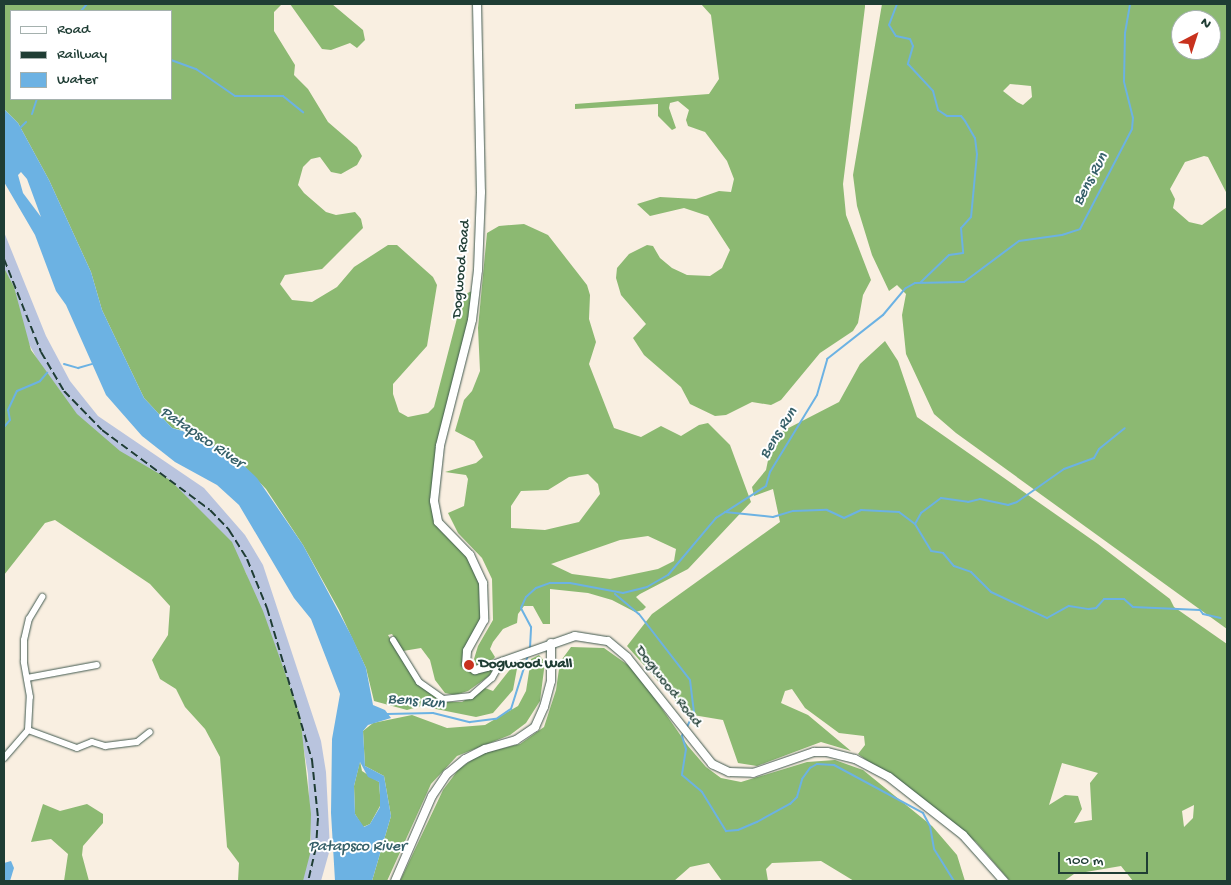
<!DOCTYPE html>
<style>
body{margin:0}
#map{position:relative;width:1231px;height:885px;overflow:hidden;background:#f9efe1;font-family:"Gochi Hand",sans-serif}
div>[style]{position:absolute}
.industrial>*{inset:0;background:#b9c4de}
.forest>*{inset:0;background:#8cb972}
.water>*{inset:0;background:#6cb2e3}
.stream>*{height:2px;margin:-1px;padding:0 1px;transform-origin:1px;border-radius:1px;background:#6cb2e3}
.roads{filter:drop-shadow(0 0 1px #40584e) drop-shadow(0 0 1px #40584e)}
.minor>*{height:6px;margin:-3px;padding:0 3px;transform-origin:3px;border-radius:3px;background:#fff}
.tertiary>*{height:8px;margin:-4px;padding:0 4px;transform-origin:4px;border-radius:4px;background:#fff}
.rail>*{height:2px;margin-top:-1px;transform-origin:0;background:repeating-linear-gradient(90deg,#1f3d34 0 8px,transparent 0 12px)}
.dots>*{width:14px;height:14px;translate:-50% -50%;box-sizing:border-box;border:2px solid #fff;border-radius:50%}
span{translate:-50% -50%;white-space:nowrap;text-align:center;line-height:1.15;-webkit-text-stroke:4px #fff;paint-order:stroke}
.street-label{font-size:15px;color:#1f3d34}
.poi-label{font-size:15px;color:#1f3d34;font-weight:700}
.left{translate:0 -50%;text-align:left}
.water-label{font-size:16px;color:#366069;font-style:italic}
.frame{position:absolute;inset:0;border:5px solid #1f3d34;pointer-events:none}
.legend{position:absolute;left:10px;top:10px;width:162px;height:90px;box-sizing:border-box;background:#fff;border:1px solid #a5b1ae;margin:0;padding:6px 9px;list-style:none;font-size:15px;color:#1f3d34}
.legend li{display:flex;align-items:center;gap:10px;height:25px}
.legend b{width:25px;border:1px solid #a5b1ae}
.north{position:absolute;left:1171px;top:10px;width:50px;height:50px;box-sizing:border-box;background:#fff;border:1px solid #a5b1ae;border-radius:50%;rotate:40deg;font-size:14px;font-weight:700;line-height:20px;text-align:center;color:#1f3d34}
.north::after{content:'';display:block;margin:auto;width:18px;height:22px;background:#c8321e;clip-path:polygon(50% 0,100% 100%,50% 72%,0 100%)}
.scale{position:absolute;left:1058px;top:852px;width:90px;height:22px;box-sizing:border-box;border:2px solid #1f3d34;border-top:0;padding-left:6px;font-size:15px;line-height:18px;white-space:nowrap;color:#1f3d34;-webkit-text-stroke:4px #fff;paint-order:stroke}
</style>
<div id="map">
<div class="industrial">
<i style="clip-path:polygon(4px 232px,46px 336px,70px 381px,98px 416px,204px 488px,245px 535px,263px 565px,321px 741px,326px 772px,330px 849px,321px 881px,300px 881px,311px 847px,308px 774px,303px 745px,246px 573px,230px 546px,85px 429px,54px 391px,29px 344px,4px 283px)"></i>
</div>
<div class="forest">
<i style="clip-path:polygon(evenodd,4px 4px,332px 4px,363px 30px,365px 40px,357px 48px,350px 43px,331px 50px,322px 49px,290px 4px,281px 5px,274px 12px,274px 31px,295px 65px,294px 75px,308px 89px,328px 122px,357px 147px,362px 156px,357px 165px,341px 174px,331px 172px,320px 157px,311px 159px,303px 167px,298px 185px,304px 193px,326px 212px,336px 215px,355px 212px,361px 219px,363px 228px,322px 269px,285px 275px,280px 284px,292px 300px,312px 302px,337px 287px,354px 267px,388px 245px,397px 245px,433px 277px,437px 285px,427px 346px,393px 384px,393px 394px,399px 412px,408px 417px,428px 413px,434px 407px,463px 295px,472px 291px,470px 319px,437px 445px,432px 511px,441px 531px,468px 557px,480px 584px,482px 619px,465px 650px,463px 665px,474px 673px,494px 668px,489px 676px,468px 691px,455px 695px,445px 693px,435px 680px,430px 660px,421px 648px,403px 651px,392px 634px,388px 635px,418px 684px,443px 702px,462px 702px,485px 688px,493px 691px,519px 658px,513px 690px,493px 713px,476px 717px,421px 706px,407px 710px,374px 701px,366px 668px,339px 610px,303px 545px,266px 489px,239px 461px,190px 432px,172px 428px,144px 398px,102px 310px,91px 272px,49px 180px,18px 123px,4px 109px,4px 4px,11px 11px,171px 11px,171px 99px,11px 99px,11px 11px)"></i>
<i style="clip-path:polygon(701px 4px,865px 4px,865px 7px,843px 184px,846px 215px,871px 280px,863px 295px,858px 323px,853px 331px,820px 353px,781px 400px,771px 405px,752px 402px,726px 415px,715px 416px,690px 404px,681px 387px,644px 355px,633px 338px,646px 324px,621px 295px,616px 278px,617px 268px,629px 254px,647px 245px,653px 246px,660px 258px,672px 268px,687px 275px,710px 276px,722px 268px,730px 250px,708px 216px,684px 208px,650px 216px,637px 204px,660px 197px,696px 199px,719px 191px,731px 192px,734px 179px,727px 161px,705px 132px,688px 126px,686px 120px,689px 110px,678px 101px,670px 103px,669px 108px,676px 128px,672px 130px,658px 116px,658px 104px,575px 109px,575px 104px,709px 94px,719px 79px,711px 15px)"></i>
<i style="clip-path:polygon(evenodd,882px 4px,1227px 4px,1227px 194px,1208px 157px,1204px 156px,1185px 162px,1170px 189px,1175px 199px,1173px 208px,1189px 222px,1202px 225px,1227px 207px,1227px 629px,956px 433px,934px 414px,906px 354px,902px 315px,906px 294px,897px 285px,889px 291px,872px 255px,857px 206px,853px 175px,882px 4px,1181px 20px,1211px 20px,1211px 50px,1181px 50px,1181px 20px,882px 4px,1010px 84px,1031px 86px,1032px 97px,1023px 105px,1017px 102px,1003px 91px,1010px 84px)"></i>
<i style="clip-path:polygon(evenodd,524px 224px,548px 235px,587px 285px,590px 295px,589px 319px,596px 342px,589px 364px,614px 428px,641px 437px,661px 426px,681px 436px,699px 425px,708px 423px,730px 445px,751px 502px,688px 569px,640px 594px,636px 597px,646px 607px,643px 610px,635px 612px,612px 600px,588px 593px,550px 589px,550px 624px,543px 624px,533px 606px,524px 606px,518px 614px,517px 623px,503px 629px,493px 642px,490px 649px,495px 657px,490px 663px,477px 666px,474px 659px,478px 646px,493px 620px,492px 579px,482px 558px,458px 533px,448px 513px,464px 506px,468px 479px,466px 475px,445px 472px,476px 463px,483px 457px,474px 441px,455px 431px,464px 400px,472px 391px,480px 371px,478px 328px,487px 233px,499px 226px,524px 224px,588px 474px,598px 484px,600px 494px,579px 522px,545px 530px,511px 528px,511px 506px,521px 491px,548px 490px,569px 477px,588px 474px,524px 224px,648px 536px,676px 549px,674px 561px,658px 569px,610px 579px,572px 574px,551px 564px,620px 540px,648px 536px)"></i>
<i style="clip-path:polygon(4px 268px,14px 287px,31px 350px,77px 414px,120px 451px,170px 480px,232px 542px,263px 611px,300px 715px,311px 814px,310px 854px,303px 881px,238px 881px,239px 863px,227px 847px,220px 757px,205px 729px,185px 707px,176px 689px,160px 679px,152px 660px,168px 635px,170px 606px,150px 584px,55px 520px,45px 523px,4px 575px)"></i>
<i style="clip-path:polygon(evenodd,885px 341px,898px 361px,917px 417px,1098px 544px,1170px 599px,1174px 607px,1227px 644px,1227px 881px,1133px 881px,1121px 866px,1074px 874px,1064px 881px,1010px 881px,976px 842px,858px 754px,865px 745px,864px 736px,839px 733px,805px 708px,792px 689px,785px 691px,781px 703px,808px 715px,851px 751px,821px 742px,757px 766px,738px 763px,723px 720px,687px 714px,627px 646px,652px 614px,780px 522px,773px 489px,754px 496px,752px 487px,766px 470px,773px 436px,839px 402px,860px 364px,885px 341px,1062px 763px,1098px 773px,1090px 783px,1092px 820px,1074px 823px,1082px 809px,1078px 796px,1065px 795px,1049px 805px,1062px 763px,885px 341px,1194px 805px,1193px 818px,1184px 827px,1182px 811px,1194px 805px)"></i>
<i style="clip-path:polygon(571px 647px,604px 648px,635px 670px,688px 746px,706px 767px,721px 778px,741px 782px,807px 762px,835px 760px,863px 770px,932px 826px,957px 855px,965px 881px,854px 881px,821px 861px,772px 863px,766px 869px,768px 881px,722px 881px,709px 863px,690px 867px,674px 881px,400px 881px,443px 790px,458px 770px,480px 754px,520px 744px,544px 727px,556px 690px,560px 662px)"></i>
<i style="clip-path:polygon(539px 655px,545px 662px,540px 701px,526px 723px,510px 735px,457px 756px,431px 784px,387px 881px,372px 881px,391px 816px,384px 776px,365px 766px,363px 731px,373px 723px,412px 715px,447px 728px,485px 725px,518px 706px,526px 691px,531px 659px)"></i>
<i style="clip-path:polygon(360px 761px,362px 771px,379px 782px,380px 795px,380px 806px,370px 824px,363px 827px,355px 814px,354px 786px)"></i>
<i style="clip-path:polygon(43px 804px,60px 811px,87px 804px,103px 814px,103px 823px,83px 846px,82px 855px,89px 881px,64px 881px,68px 854px,51px 839px,31px 842px)"></i>
</div>
<div class="water">
<i style="clip-path:polygon(evenodd,4px 109px,18px 123px,49px 180px,91px 272px,102px 310px,144px 398px,172px 428px,197px 435px,239px 461px,257px 478px,303px 545px,352px 637px,366px 668px,373px 705px,385px 710px,391px 718px,368px 725px,363px 731px,365px 766px,384px 776px,391px 816px,372px 881px,335px 881px,331px 813px,332px 739px,340px 694px,311px 619px,294px 598px,239px 505px,217px 485px,175px 462px,142px 436px,106px 395px,66px 305px,56px 291px,35px 235px,4px 182px,4px 109px,21px 172px,27px 179px,41px 217px,23px 193px,18px 175px,21px 172px,4px 109px,360px 762px,368px 777px,379px 782px,380px 795px,380px 807px,370px 824px,364px 827px,355px 814px,354px 786px,360px 762px)"></i>
<i style="clip-path:polygon(11px 861px,14px 868px,10px 881px,4px 881px,4px 863px)"></i>
</div>
<div class="stream">
<i style="left:897px;top:4px;width:22px;rotate:111deg"></i>
<i style="left:889px;top:25px;width:13px;rotate:58deg"></i>
<i style="left:896px;top:36px;width:14px;rotate:12deg"></i>
<i style="left:910px;top:39px;width:8px;rotate:67deg"></i>
<i style="left:913px;top:46px;width:19px;rotate:106deg"></i>
<i style="left:908px;top:64px;width:37px;rotate:47deg"></i>
<i style="left:933px;top:91px;width:20px;rotate:75deg"></i>
<i style="left:938px;top:110px;width:11px;rotate:34deg"></i>
<i style="left:947px;top:116px;width:14px"></i>
<i style="left:961px;top:116px;width:6px;rotate:51deg"></i>
<i style="left:965px;top:121px;width:20px;rotate:60deg"></i>
<i style="left:975px;top:138px;width:16px;rotate:83deg"></i>
<i style="left:977px;top:154px;width:63px;rotate:95.4deg"></i>
<i style="left:971px;top:217px;width:15px;rotate:132deg"></i>
<i style="left:961px;top:228px;width:25px;rotate:85deg"></i>
<i style="left:963px;top:253px;width:14px;rotate:172deg"></i>
<i style="left:949px;top:255px;width:39px;rotate:136deg"></i>
<i style="left:81px;top:11px;width:9px;rotate:-49deg"></i>
<i style="left:171px;top:60px;width:27px;rotate:20deg"></i>
<i style="left:196px;top:69px;width:47px;rotate:34.7deg"></i>
<i style="left:235px;top:96px;width:48px"></i>
<i style="left:283px;top:96px;width:26px;rotate:39deg"></i>
<i style="left:32px;top:114px;width:16px;rotate:-72deg"></i>
<i style="left:19px;top:129px;width:10px;rotate:-45deg"></i>
<i style="left:64px;top:364px;width:15px;rotate:16deg"></i>
<i style="left:78px;top:368px;width:15px;rotate:-16deg"></i>
<i style="left:4px;top:427px;width:9px;rotate:-49deg"></i>
<i style="left:10px;top:420px;width:10px;rotate:-101deg"></i>
<i style="left:8px;top:410px;width:21px;rotate:-65deg"></i>
<i style="left:17px;top:391px;width:25px;rotate:-23deg"></i>
<i style="left:40px;top:381px;width:11px;rotate:-49deg"></i>
<i style="left:725px;top:512px;width:48px;rotate:5.9deg"></i>
<i style="left:773px;top:517px;width:21px;rotate:-17deg"></i>
<i style="left:793px;top:511px;width:34px;rotate:-2deg"></i>
<i style="left:827px;top:510px;width:19px;rotate:25deg"></i>
<i style="left:844px;top:518px;width:19px;rotate:-25deg"></i>
<i style="left:861px;top:510px;width:38px;rotate:3deg"></i>
<i style="left:899px;top:512px;width:20px;rotate:37deg"></i>
<i style="left:915px;top:524px;width:31px;rotate:59deg"></i>
<i style="left:931px;top:551px;width:12px;rotate:9deg"></i>
<i style="left:943px;top:553px;width:17px;rotate:50deg"></i>
<i style="left:954px;top:566px;width:18px;rotate:19deg"></i>
<i style="left:971px;top:572px;width:28px;rotate:45deg"></i>
<i style="left:991px;top:592px;width:62px;rotate:24.9deg"></i>
<i style="left:1047px;top:618px;width:25px;rotate:-29deg"></i>
<i style="left:1069px;top:606px;width:20px;rotate:9deg"></i>
<i style="left:1089px;top:609px;width:7px;rotate:-8deg"></i>
<i style="left:1096px;top:608px;width:12px;rotate:-48deg"></i>
<i style="left:1104px;top:599px;width:20px"></i>
<i style="left:1124px;top:599px;width:12px;rotate:42deg"></i>
<i style="left:1133px;top:607px;width:67px;rotate:2.6deg"></i>
<i style="left:1200px;top:610px;width:5px;rotate:53deg"></i>
<i style="left:1203px;top:614px;width:18px;rotate:13deg"></i>
<i style="left:915px;top:524px;width:13px;rotate:-61deg"></i>
<i style="left:921px;top:513px;width:25px;rotate:-37deg"></i>
<i style="left:941px;top:498px;width:27px;rotate:8deg"></i>
<i style="left:968px;top:502px;width:12px;rotate:-14deg"></i>
<i style="left:980px;top:499px;width:29px;rotate:12deg"></i>
<i style="left:1008px;top:505px;width:9px;rotate:-18deg"></i>
<i style="left:1017px;top:502px;width:57px;rotate:-35.1deg"></i>
<i style="left:1064px;top:469px;width:32px;rotate:-20deg"></i>
<i style="left:1094px;top:458px;width:10px;rotate:-61deg"></i>
<i style="left:1099px;top:449px;width:33px;rotate:-39deg"></i>
<i style="left:615px;top:594px;width:31px;rotate:40deg"></i>
<i style="left:639px;top:614px;width:83px;rotate:52.3deg"></i>
<i style="left:690px;top:680px;width:32px;rotate:83deg"></i>
<i style="left:694px;top:712px;width:17px;rotate:115deg"></i>
<i style="left:530px;top:648px;width:21px;rotate:-87deg"></i>
<i style="left:531px;top:627px;width:21px;rotate:-118deg"></i>
<i style="left:521px;top:608px;width:12px;rotate:-66deg"></i>
<i style="left:526px;top:597px;width:13px;rotate:-42deg"></i>
<i style="left:536px;top:588px;width:15px;rotate:-20deg"></i>
<i style="left:550px;top:583px;width:20px"></i>
<i style="left:570px;top:583px;width:54px;rotate:10.7deg"></i>
<i style="left:623px;top:593px;width:25px;rotate:-14deg"></i>
<i style="left:647px;top:587px;width:24px;rotate:-30deg"></i>
<i style="left:668px;top:575px;width:75px;rotate:-49.9deg"></i>
<i style="left:716px;top:518px;width:59px;rotate:-32.6deg"></i>
<i style="left:766px;top:486px;width:15px;rotate:-74deg"></i>
<i style="left:770px;top:472px;width:90px;rotate:-58.6deg"></i>
<i style="left:817px;top:395px;width:37px;rotate:-74deg"></i>
<i style="left:827px;top:359px;width:71px;rotate:-38.2deg"></i>
<i style="left:883px;top:315px;width:35px;rotate:-50deg"></i>
<i style="left:906px;top:288px;width:10px;rotate:-29deg"></i>
<i style="left:915px;top:283px;width:49px;rotate:-1.2deg"></i>
<i style="left:964px;top:282px;width:69px;rotate:-36.7deg"></i>
<i style="left:1019px;top:241px;width:43px;rotate:-7.9deg"></i>
<i style="left:1062px;top:235px;width:19px;rotate:-18deg"></i>
<i style="left:1080px;top:229px;width:113px;rotate:-62.5deg"></i>
<i style="left:1132px;top:129px;width:11px;rotate:-85deg"></i>
<i style="left:1133px;top:118px;width:38px;rotate:-104deg"></i>
<i style="left:1124px;top:81px;width:48px;rotate:-88.8deg"></i>
<i style="left:1125px;top:33px;width:29px;rotate:-80deg"></i>
<i style="left:387px;top:714px;width:46px;rotate:-1.2deg"></i>
<i style="left:433px;top:713px;width:38px;rotate:14deg"></i>
<i style="left:470px;top:722px;width:26px;rotate:-7deg"></i>
<i style="left:496px;top:719px;width:18px;rotate:-34deg"></i>
<i style="left:511px;top:709px;width:57px;rotate:-72.5deg"></i>
<i style="left:684px;top:731px;width:5px;rotate:112deg"></i>
<i style="left:682px;top:736px;width:14px;rotate:73deg"></i>
<i style="left:686px;top:749px;width:26px;rotate:99deg"></i>
<i style="left:682px;top:775px;width:26px;rotate:40deg"></i>
<i style="left:702px;top:792px;width:46px;rotate:58.4deg"></i>
<i style="left:726px;top:831px;width:12px;rotate:-5deg"></i>
<i style="left:738px;top:830px;width:21px;rotate:-23deg"></i>
<i style="left:757px;top:822px;width:38px;rotate:-29deg"></i>
<i style="left:790px;top:804px;width:10px;rotate:-45deg"></i>
<i style="left:797px;top:797px;width:19px;rotate:-74deg"></i>
<i style="left:802px;top:779px;width:14px;rotate:-54deg"></i>
<i style="left:810px;top:768px;width:8px;rotate:-30deg"></i>
<i style="left:817px;top:764px;width:17px;rotate:3deg"></i>
<i style="left:834px;top:765px;width:101px;rotate:28.3deg"></i>
<i style="left:923px;top:813px;width:15px;rotate:62deg"></i>
<i style="left:930px;top:826px;width:23px;rotate:80deg"></i>
<i style="left:934px;top:849px;width:38px;rotate:58deg"></i>
</div>
<div class="roads">
<div class="minor">
<i style="left:393px;top:640px;width:49px;rotate:58.2deg"></i>
<i style="left:419px;top:682px;width:29px;rotate:35deg"></i>
<i style="left:443px;top:699px;width:28px;rotate:-6deg"></i>
<i style="left:471px;top:696px;width:28px;rotate:-41deg"></i>
<i style="left:492px;top:678px;width:20px;rotate:-60deg"></i>
<i style="left:27px;top:678px;width:71px;rotate:-10.5deg"></i>
<i style="left:28px;top:730px;width:52px;rotate:20.2deg"></i>
<i style="left:77px;top:748px;width:16px;rotate:-22deg"></i>
<i style="left:92px;top:742px;width:14px;rotate:17deg"></i>
<i style="left:105px;top:746px;width:32px;rotate:-7deg"></i>
<i style="left:137px;top:742px;width:16px;rotate:-38deg"></i>
<i style="left:4px;top:758px;width:37px;rotate:-49deg"></i>
<i style="left:28px;top:730px;width:33px;rotate:-87deg"></i>
<i style="left:30px;top:697px;width:36px;rotate:-100deg"></i>
<i style="left:24px;top:662px;width:22px;rotate:-90deg"></i>
<i style="left:24px;top:640px;width:22px;rotate:-77deg"></i>
<i style="left:29px;top:619px;width:26px;rotate:-59deg"></i>
</div>
<div class="tertiary">
<i style="left:477px;top:4px;width:188px;rotate:88.8deg"></i>
<i style="left:481px;top:192px;width:78px;rotate:92.2deg"></i>
<i style="left:478px;top:270px;width:50px;rotate:96.8deg"></i>
<i style="left:472px;top:320px;width:130px;rotate:104.3deg"></i>
<i style="left:440px;top:446px;width:55px;rotate:96.2deg"></i>
<i style="left:434px;top:501px;width:21px;rotate:79deg"></i>
<i style="left:438px;top:522px;width:46px;rotate:45.9deg"></i>
<i style="left:470px;top:555px;width:31px;rotate:65deg"></i>
<i style="left:483px;top:583px;width:37px;rotate:88deg"></i>
<i style="left:484px;top:620px;width:35px;rotate:119deg"></i>
<i style="left:467px;top:651px;width:13px;rotate:94deg"></i>
<i style="left:466px;top:664px;width:11px;rotate:34deg"></i>
<i style="left:475px;top:670px;width:12px;rotate:-14deg"></i>
<i style="left:487px;top:667px;width:93px;rotate:-19.4deg"></i>
<i style="left:575px;top:636px;width:33px;rotate:9deg"></i>
<i style="left:608px;top:641px;width:25px;rotate:40deg"></i>
<i style="left:627px;top:657px;width:137px;rotate:51.5deg"></i>
<i style="left:712px;top:764px;width:19px;rotate:25deg"></i>
<i style="left:729px;top:772px;width:24px;rotate:2deg"></i>
<i style="left:753px;top:773px;width:65px;rotate:-19deg"></i>
<i style="left:814px;top:752px;width:13px"></i>
<i style="left:827px;top:752px;width:29px;rotate:14deg"></i>
<i style="left:855px;top:759px;width:38px;rotate:28deg"></i>
<i style="left:889px;top:777px;width:94px;rotate:38.1deg"></i>
<i style="left:963px;top:835px;width:62px;rotate:48.3deg"></i>
<i style="left:395px;top:881px;width:93px;rotate:-66.5deg"></i>
<i style="left:432px;top:796px;width:27px;rotate:-56deg"></i>
<i style="left:447px;top:774px;width:23px;rotate:-40deg"></i>
<i style="left:465px;top:759px;width:22px;rotate:-27deg"></i>
<i style="left:485px;top:749px;width:32px;rotate:-16deg"></i>
<i style="left:516px;top:740px;width:23px;rotate:-34deg"></i>
<i style="left:535px;top:727px;width:22px;rotate:-66deg"></i>
<i style="left:544px;top:707px;width:27px;rotate:-75deg"></i>
<i style="left:551px;top:681px;width:38px;rotate:-90deg"></i>
</div>
</div>
<div class="rail">
<i style="left:4px;top:259px;width:100px;rotate:68.3deg"></i>
<i style="left:41px;top:352px;width:45px;rotate:59.5deg"></i>
<i style="left:64px;top:391px;width:54px;rotate:45.7deg"></i>
<i style="left:102px;top:430px;width:134px;rotate:36.5deg"></i>
<i style="left:210px;top:510px;width:28px;rotate:46deg"></i>
<i style="left:229px;top:530px;width:34px;rotate:58deg"></i>
<i style="left:247px;top:559px;width:53px;rotate:67.8deg"></i>
<i style="left:267px;top:608px;width:159px;rotate:73.5deg"></i>
<i style="left:312px;top:760px;width:58px;rotate:84.1deg"></i>
<i style="left:318px;top:818px;width:29px;rotate:94deg"></i>
<i style="left:316px;top:847px;width:35px;rotate:103deg"></i>
</div>
<div class="dots">
<i style="left:469px;top:665px;background:#c8321e"></i>
</div>
<div class="street-label">
<span style="left:462px;top:269px;rotate:-85deg">Dogwood Road</span>
<span style="left:668px;top:687px;rotate:52deg">Dogwood Road</span>
</div>
<div class="poi-label">
<span class="left" style="left:479px;top:665px">Dogwood Wall</span>
</div>
<div class="water-label">
<span style="left:1092px;top:180px;rotate:-62deg">Bens Run</span>
<span style="left:780px;top:434px;rotate:-58deg">Bens Run</span>
<span style="left:201px;top:439px;rotate:34deg">Patapsco River</span>
<span style="left:416px;top:703px;rotate:5deg">Bens Run</span>
<span style="left:357px;top:848px">Patapsco River</span>
</div>
<div class="frame"></div>
<ul class="legend">
<li><b style="height:6px;background:#fff"></b>Road</li>
<li><b style="height:6px;background:#1f3d34"></b>Railway</li>
<li><b style="height:14px;background:#6cb2e3"></b>Water</li>
</ul>
<div class="north">N</div>
<div class="scale">100 m</div>
</div>
